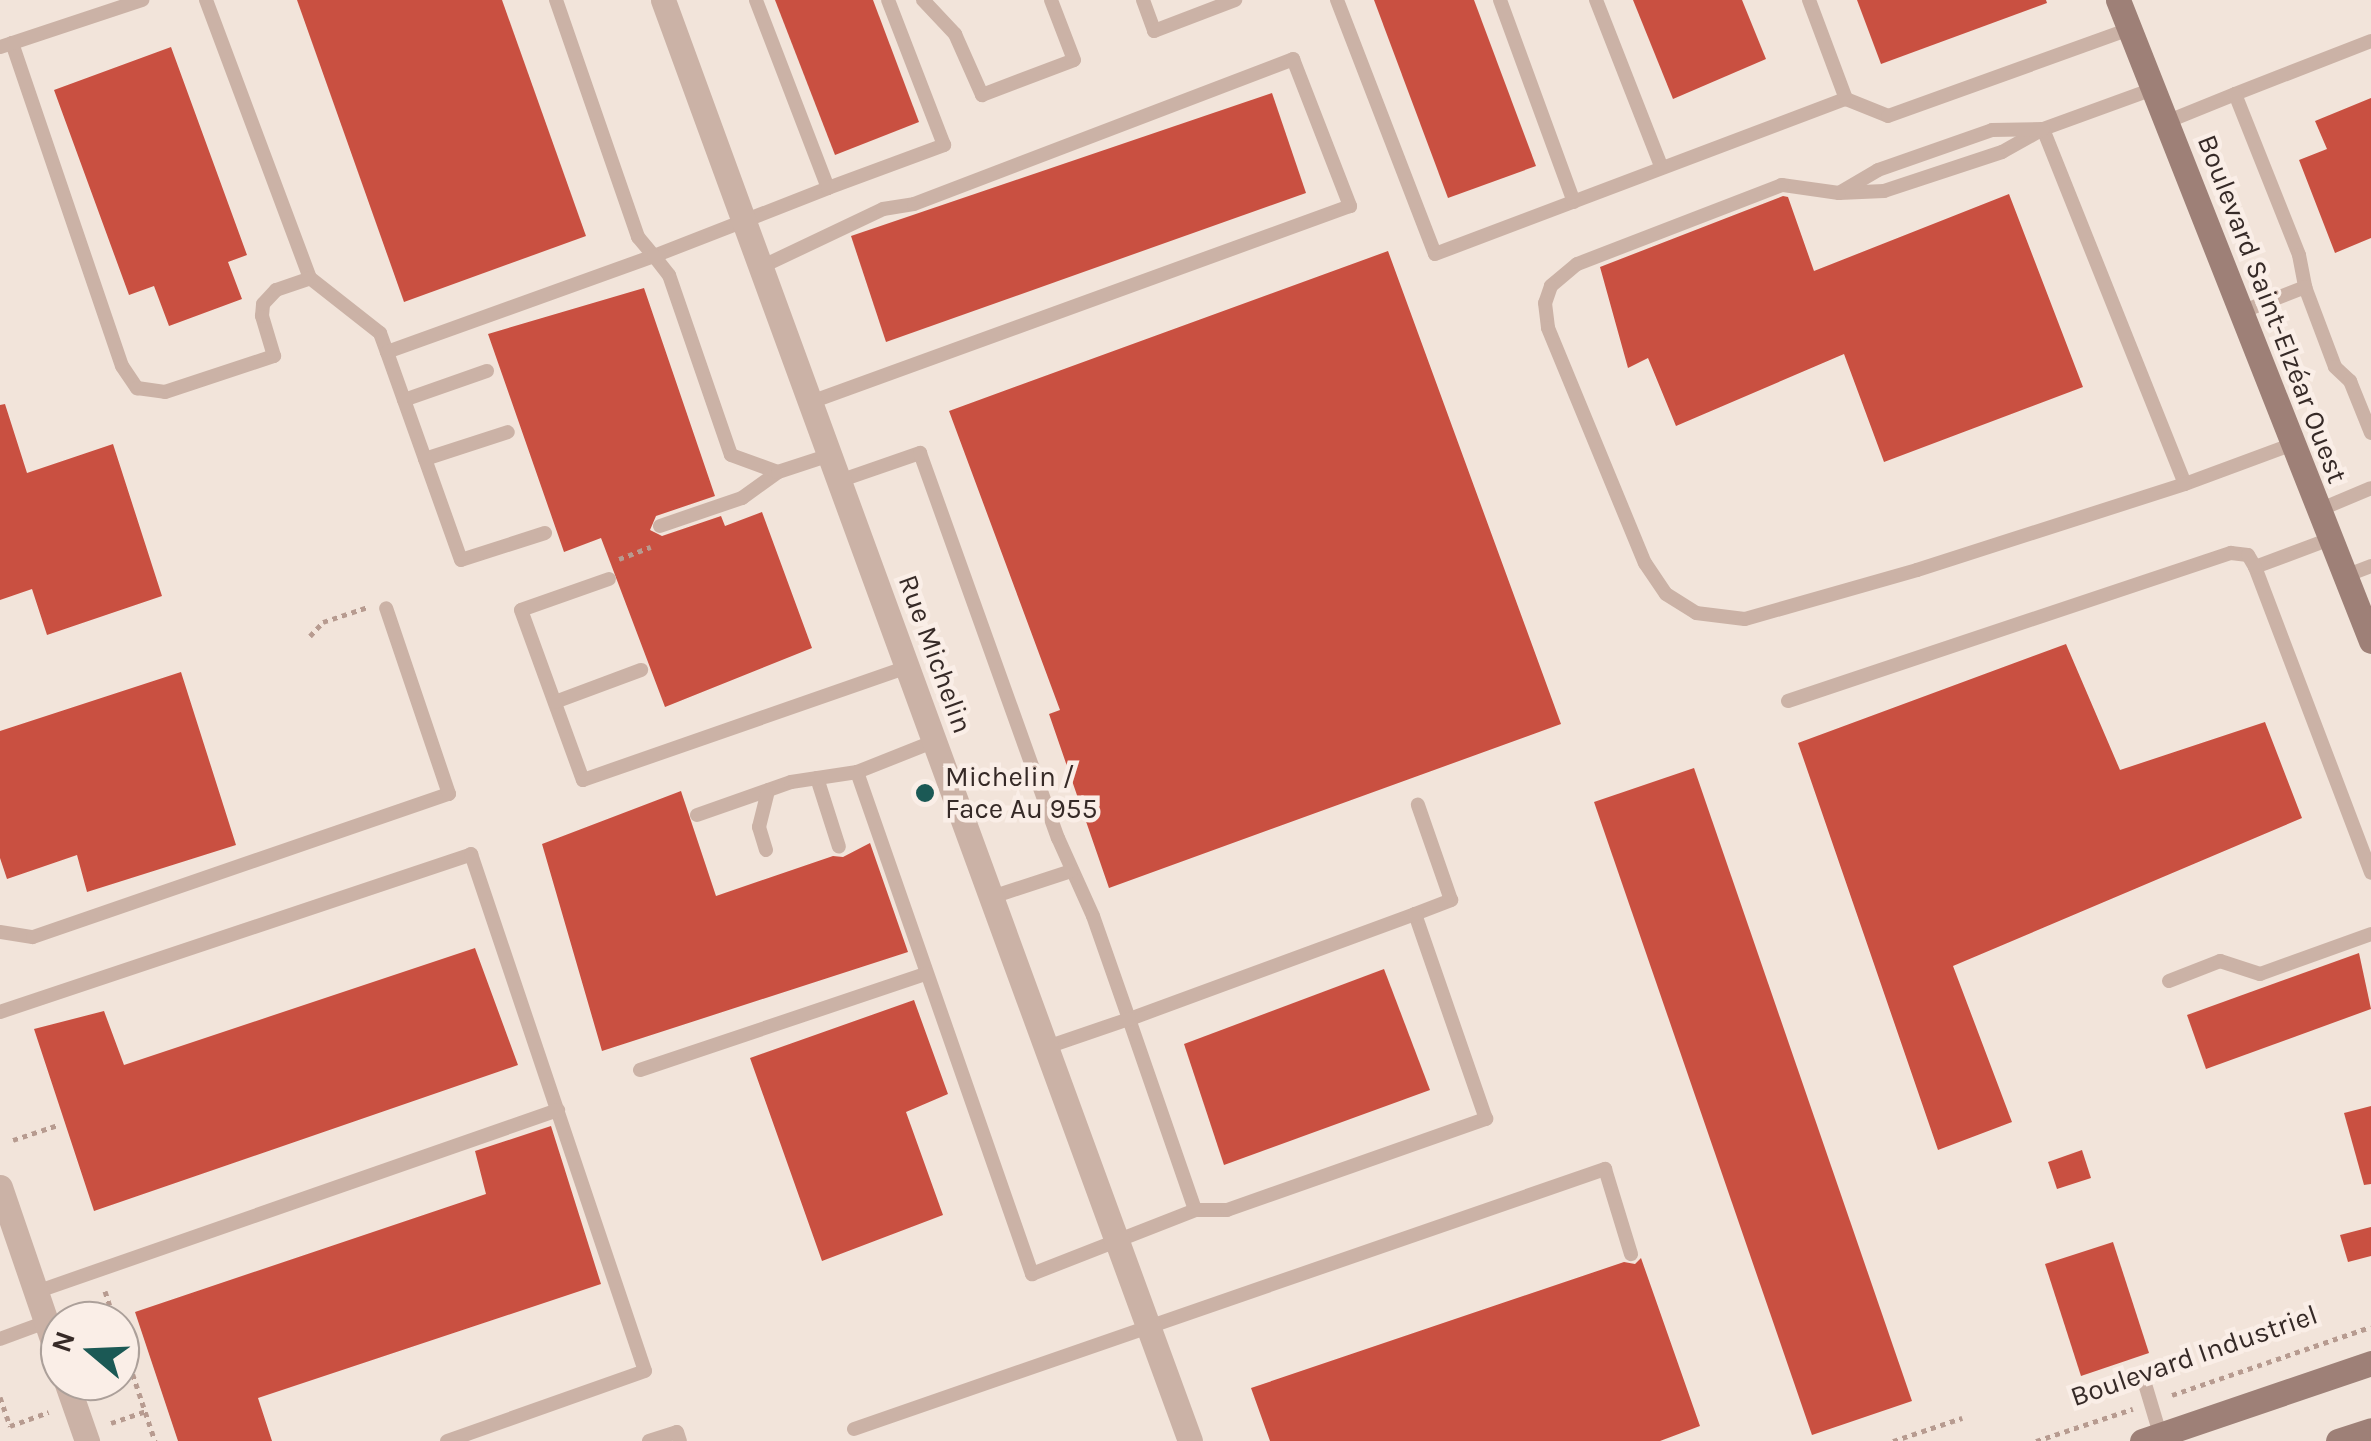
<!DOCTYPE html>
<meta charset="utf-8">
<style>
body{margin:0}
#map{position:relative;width:2371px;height:1441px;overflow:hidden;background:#f2e4da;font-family:Karla,sans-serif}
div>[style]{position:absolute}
.building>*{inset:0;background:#c95041}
.path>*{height:5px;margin-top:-2.5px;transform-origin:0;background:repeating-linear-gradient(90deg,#b79b90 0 5px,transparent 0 10px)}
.lane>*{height:14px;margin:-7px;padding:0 7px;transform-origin:7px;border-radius:7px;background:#cbb2a6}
.street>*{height:25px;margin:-12.5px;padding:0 12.5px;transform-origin:12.5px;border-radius:12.5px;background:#cbb2a6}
.secondary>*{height:25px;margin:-12.5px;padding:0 12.5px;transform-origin:12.5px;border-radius:12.5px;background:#9e8077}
.dots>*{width:28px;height:28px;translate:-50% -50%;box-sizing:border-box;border:5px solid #faeee7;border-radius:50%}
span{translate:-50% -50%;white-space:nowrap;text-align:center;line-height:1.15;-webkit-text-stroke:9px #faeee7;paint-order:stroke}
.street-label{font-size:28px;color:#362a27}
.poi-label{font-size:28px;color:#362a27}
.left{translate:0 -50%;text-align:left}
.north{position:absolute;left:40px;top:1301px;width:100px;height:100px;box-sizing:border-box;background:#faeee7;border:2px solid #aca09a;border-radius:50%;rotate:289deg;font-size:28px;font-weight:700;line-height:40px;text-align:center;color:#362a27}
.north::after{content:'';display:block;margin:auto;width:35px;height:45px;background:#1b5955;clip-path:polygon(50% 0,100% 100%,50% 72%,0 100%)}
</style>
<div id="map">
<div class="building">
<i style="clip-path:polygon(297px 0,502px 0,586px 236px,404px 302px)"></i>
<i style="clip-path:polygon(775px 0,873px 0,919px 122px,835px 155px)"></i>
<i style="clip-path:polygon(1374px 0,1474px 0,1536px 166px,1448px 198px)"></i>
<i style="clip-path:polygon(1633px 0,1742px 0,1766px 59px,1673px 99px)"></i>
<i style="clip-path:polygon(1857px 0,2046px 0,2047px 3px,1881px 64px)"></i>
<i style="clip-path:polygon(171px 47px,247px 255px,228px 262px,242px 299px,169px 326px,154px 286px,129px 295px,54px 90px)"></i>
<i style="clip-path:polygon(1272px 93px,1306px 193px,886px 342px,851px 236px)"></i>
<i style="clip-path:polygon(2371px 98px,2371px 238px,2335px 253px,2299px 160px,2327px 149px,2315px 121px)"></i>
<i style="clip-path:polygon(2009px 194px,2083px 387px,1884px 462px,1844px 354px,1676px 426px,1648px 358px,1628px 368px,1600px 267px,1783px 196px,1788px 197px,1814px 271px)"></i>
<i style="clip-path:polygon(1388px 251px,1561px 724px,1109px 888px,1049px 714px,1060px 710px,949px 411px)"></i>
<i style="clip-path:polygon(644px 288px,715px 496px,656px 516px,650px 530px,662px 536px,721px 516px,725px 526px,762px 512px,812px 648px,665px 707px,601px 538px,564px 552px,488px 334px)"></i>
<i style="clip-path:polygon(5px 404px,27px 473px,113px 444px,162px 596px,47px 635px,32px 589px,0 600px,0 405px)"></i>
<i style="clip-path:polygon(2066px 644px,2120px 770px,2265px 722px,2302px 818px,1953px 966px,2012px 1122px,1938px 1150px,1798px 743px)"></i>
<i style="clip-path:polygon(181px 672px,236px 845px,87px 892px,77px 855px,7px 879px,0 858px,0 731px)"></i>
<i style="clip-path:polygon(1694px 768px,1912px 1401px,1812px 1435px,1594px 802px)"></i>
<i style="clip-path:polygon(681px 791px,716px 896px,833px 856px,843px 857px,870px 843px,908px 952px,602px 1051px,542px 844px)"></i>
<i style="clip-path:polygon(475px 948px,518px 1065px,94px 1211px,34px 1029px,104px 1011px,124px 1065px)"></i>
<i style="clip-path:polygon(2359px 953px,2371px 1009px,2206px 1069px,2187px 1015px)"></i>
<i style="clip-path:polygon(1384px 969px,1430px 1090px,1224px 1165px,1184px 1044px)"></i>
<i style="clip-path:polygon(914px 1000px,948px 1094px,906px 1112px,943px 1215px,822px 1261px,750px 1058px)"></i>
<i style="clip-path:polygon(2371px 1106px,2371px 1184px,2364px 1185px,2344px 1113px)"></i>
<i style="clip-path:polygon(551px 1126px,601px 1284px,258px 1398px,272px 1441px,178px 1441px,135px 1312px,486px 1194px,475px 1151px)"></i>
<i style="clip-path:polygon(2082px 1150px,2091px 1178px,2057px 1189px,2048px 1162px)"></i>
<i style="clip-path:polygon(2371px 1227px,2371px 1256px,2348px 1262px,2340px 1235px)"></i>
<i style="clip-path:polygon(2113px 1242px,2149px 1353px,2081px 1376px,2045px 1264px)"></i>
<i style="clip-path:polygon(1641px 1258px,1700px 1426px,1660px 1441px,1270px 1441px,1251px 1388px,1624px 1262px,1635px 1264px)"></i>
</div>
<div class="path">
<i style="left:619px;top:559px;width:34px;rotate:-21deg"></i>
<i style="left:310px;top:636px;width:19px;rotate:-47deg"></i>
<i style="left:323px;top:622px;width:47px;rotate:-18.4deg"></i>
<i style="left:13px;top:1140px;width:47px;rotate:-18.4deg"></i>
<i style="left:105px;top:1291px;width:32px;rotate:72deg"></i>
<i style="left:120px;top:1336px;width:111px;rotate:71.6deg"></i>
<i style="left:2172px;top:1395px;width:210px;rotate:-18.9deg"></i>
<i style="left:0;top:1397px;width:31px;rotate:71deg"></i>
<i style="left:10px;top:1426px;width:41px;rotate:-19.7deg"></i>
<i style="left:111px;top:1423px;width:36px;rotate:-19deg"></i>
<i style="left:1893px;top:1441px;width:73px;rotate:-18.4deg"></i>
<i style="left:2036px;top:1441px;width:102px;rotate:-18.3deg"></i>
</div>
<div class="lane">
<i style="left:206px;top:0;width:297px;rotate:69.5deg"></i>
<i style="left:310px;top:278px;width:89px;rotate:38.2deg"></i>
<i style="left:380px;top:333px;width:20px;rotate:70deg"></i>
<i style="left:556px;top:0;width:251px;rotate:70.9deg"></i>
<i style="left:638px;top:237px;width:25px;rotate:50deg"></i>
<i style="left:654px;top:256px;width:187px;rotate:-21.3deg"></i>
<i style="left:828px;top:188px;width:201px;rotate:-111deg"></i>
<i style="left:923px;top:0;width:47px;rotate:46.7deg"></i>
<i style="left:955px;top:34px;width:67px;rotate:66.1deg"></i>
<i style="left:982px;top:95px;width:98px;rotate:-20.8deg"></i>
<i style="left:1074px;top:60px;width:64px;rotate:-111deg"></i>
<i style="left:1143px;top:0;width:33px;rotate:70deg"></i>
<i style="left:1154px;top:31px;width:87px;rotate:-20.9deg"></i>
<i style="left:1337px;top:0;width:272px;rotate:68.9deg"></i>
<i style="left:1435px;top:254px;width:439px;rotate:-20.7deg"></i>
<i style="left:1846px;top:99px;width:45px;rotate:22deg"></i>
<i style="left:1888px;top:116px;width:256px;rotate:-19.8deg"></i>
<i style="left:1500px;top:0;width:215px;rotate:69.9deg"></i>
<i style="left:1596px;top:0;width:180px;rotate:68.6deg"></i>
<i style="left:1809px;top:0;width:106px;rotate:69.5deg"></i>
<i style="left:12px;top:43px;width:341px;rotate:71.2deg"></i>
<i style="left:122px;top:366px;width:27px;rotate:56deg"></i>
<i style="left:137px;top:388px;width:28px;rotate:8deg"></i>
<i style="left:165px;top:392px;width:115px;rotate:-18.3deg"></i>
<i style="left:274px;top:356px;width:42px;rotate:-106.7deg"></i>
<i style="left:262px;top:316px;width:12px;rotate:-85deg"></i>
<i style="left:263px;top:304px;width:19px;rotate:-47deg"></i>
<i style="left:276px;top:290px;width:36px;rotate:-19deg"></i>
<i style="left:0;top:47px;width:150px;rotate:-18.3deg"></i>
<i style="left:2153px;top:89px;width:117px;rotate:160deg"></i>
<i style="left:2043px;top:129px;width:382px;rotate:68.2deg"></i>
<i style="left:2185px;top:484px;width:115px;rotate:-20.3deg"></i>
<i style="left:2235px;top:94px;width:146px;rotate:-21.3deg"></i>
<i style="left:2166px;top:122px;width:74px;rotate:-22.1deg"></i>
<i style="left:2235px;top:94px;width:173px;rotate:68.3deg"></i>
<i style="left:2299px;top:255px;width:33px;rotate:79deg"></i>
<i style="left:2043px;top:129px;width:47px;rotate:150.7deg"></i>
<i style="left:2002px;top:152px;width:124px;rotate:161.7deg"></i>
<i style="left:1884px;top:191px;width:45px;rotate:177.5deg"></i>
<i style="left:1839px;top:193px;width:45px;rotate:-30.5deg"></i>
<i style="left:1878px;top:170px;width:121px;rotate:-19.3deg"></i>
<i style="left:1992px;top:130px;width:51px;rotate:-1.1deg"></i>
<i style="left:828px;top:188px;width:124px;rotate:-20.3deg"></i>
<i style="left:944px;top:145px;width:155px;rotate:-111.1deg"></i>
<i style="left:1839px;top:193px;width:58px;rotate:-172deg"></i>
<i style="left:1782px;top:185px;width:220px;rotate:158.9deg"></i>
<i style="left:1577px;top:264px;width:34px;rotate:140deg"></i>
<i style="left:1551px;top:286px;width:18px;rotate:109deg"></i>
<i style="left:1545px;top:303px;width:25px;rotate:83deg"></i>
<i style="left:1548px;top:328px;width:254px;rotate:67.6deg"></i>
<i style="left:1645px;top:563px;width:37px;rotate:56deg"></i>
<i style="left:1666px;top:594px;width:36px;rotate:32deg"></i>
<i style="left:1696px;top:613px;width:49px;rotate:7deg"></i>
<i style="left:1745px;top:619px;width:179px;rotate:-15.9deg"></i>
<i style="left:1917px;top:570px;width:281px;rotate:-17.8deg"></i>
<i style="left:761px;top:267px;width:135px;rotate:-25.4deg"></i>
<i style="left:883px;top:209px;width:31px;rotate:-9deg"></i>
<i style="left:914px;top:204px;width:406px;rotate:-20.9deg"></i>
<i style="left:1293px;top:59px;width:158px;rotate:68.8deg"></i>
<i style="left:1350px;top:206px;width:574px;rotate:160.02deg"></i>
<i style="left:2241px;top:312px;width:69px;rotate:-21.3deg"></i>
<i style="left:2305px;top:287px;width:85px;rotate:69.4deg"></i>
<i style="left:2335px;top:367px;width:21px;rotate:43deg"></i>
<i style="left:2350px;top:381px;width:56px;rotate:68deg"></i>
<i style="left:404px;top:400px;width:88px;rotate:-19.3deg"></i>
<i style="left:425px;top:459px;width:87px;rotate:-18deg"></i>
<i style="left:839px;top:481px;width:86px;rotate:-19.1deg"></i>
<i style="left:920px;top:453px;width:409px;rotate:70.3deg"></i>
<i style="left:1058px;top:838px;width:85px;rotate:65.8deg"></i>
<i style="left:1093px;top:916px;width:109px;rotate:70.7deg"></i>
<i style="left:1129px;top:1019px;width:202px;rotate:70.9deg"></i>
<i style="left:1195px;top:1210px;width:32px"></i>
<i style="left:1227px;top:1210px;width:275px;rotate:-19.4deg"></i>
<i style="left:1486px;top:1119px;width:217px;rotate:-109.1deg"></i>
<i style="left:1415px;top:914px;width:305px;rotate:159.8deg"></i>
<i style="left:1129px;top:1019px;width:87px;rotate:161.1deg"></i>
<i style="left:2319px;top:510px;width:56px;rotate:-22.9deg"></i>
<i style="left:660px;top:526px;width:87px;rotate:-18.9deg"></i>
<i style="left:742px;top:498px;width:44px;rotate:-35.8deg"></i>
<i style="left:545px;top:533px;width:88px;rotate:162.2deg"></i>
<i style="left:461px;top:560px;width:221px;rotate:-109.6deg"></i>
<i style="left:387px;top:352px;width:284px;rotate:-19.8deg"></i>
<i style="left:654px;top:256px;width:24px;rotate:52deg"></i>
<i style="left:669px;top:275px;width:190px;rotate:71deg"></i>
<i style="left:731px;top:455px;width:50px;rotate:19.9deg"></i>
<i style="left:778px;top:472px;width:55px;rotate:-18.1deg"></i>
<i style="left:2330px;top:539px;width:80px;rotate:159.5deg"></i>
<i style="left:2255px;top:567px;width:327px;rotate:69.2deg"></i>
<i style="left:2345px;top:576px;width:28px;rotate:-21deg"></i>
<i style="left:609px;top:579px;width:93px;rotate:160.6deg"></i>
<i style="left:521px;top:610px;width:181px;rotate:70deg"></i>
<i style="left:583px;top:780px;width:344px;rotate:-19.2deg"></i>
<i style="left:1788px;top:701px;width:467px;rotate:-18.5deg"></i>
<i style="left:2231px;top:553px;width:17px;rotate:7deg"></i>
<i style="left:2248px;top:555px;width:14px;rotate:60deg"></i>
<i style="left:555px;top:702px;width:92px;rotate:-20.4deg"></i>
<i style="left:935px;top:741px;width:84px;rotate:158.3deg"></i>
<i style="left:857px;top:772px;width:532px;rotate:70.78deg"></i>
<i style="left:1032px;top:1274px;width:175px;rotate:-21.4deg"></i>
<i style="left:817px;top:778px;width:72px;rotate:72.3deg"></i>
<i style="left:697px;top:815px;width:100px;rotate:-19.3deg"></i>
<i style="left:791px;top:782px;width:67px;rotate:-8.6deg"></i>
<i style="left:766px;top:850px;width:24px;rotate:-107deg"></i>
<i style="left:759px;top:827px;width:38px;rotate:-76deg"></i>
<i style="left:992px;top:897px;width:83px;rotate:-18.2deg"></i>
<i style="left:1415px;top:914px;width:39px;rotate:-21deg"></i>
<i style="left:1451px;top:900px;width:101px;rotate:-109.2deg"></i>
<i style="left:0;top:932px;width:33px;rotate:9deg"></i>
<i style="left:33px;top:937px;width:440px;rotate:-19deg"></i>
<i style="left:449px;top:794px;width:196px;rotate:-108.7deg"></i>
<i style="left:2169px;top:981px;width:55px;rotate:-21.4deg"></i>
<i style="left:2220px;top:961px;width:42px;rotate:18deg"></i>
<i style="left:2260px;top:974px;width:118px;rotate:-19.8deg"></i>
<i style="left:0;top:1012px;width:497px;rotate:-18.5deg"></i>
<i style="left:471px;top:854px;width:545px;rotate:71.4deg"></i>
<i style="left:645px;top:1371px;width:210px;rotate:160.5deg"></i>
<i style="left:640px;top:1070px;width:302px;rotate:-18.6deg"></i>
<i style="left:36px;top:1292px;width:553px;rotate:-19.22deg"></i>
<i style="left:0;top:1339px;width:49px;rotate:-20.3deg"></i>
<i style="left:2142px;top:1374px;width:63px;rotate:73.3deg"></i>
<i style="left:854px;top:1429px;width:795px;rotate:-19.1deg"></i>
<i style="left:1605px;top:1169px;width:89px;rotate:73deg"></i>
<i style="left:649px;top:1441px;width:29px;rotate:-18deg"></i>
<i style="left:677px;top:1432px;width:9px;rotate:72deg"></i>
</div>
<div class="street">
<i style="left:663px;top:0;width:1534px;rotate:69.91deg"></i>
<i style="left:0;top:1187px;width:185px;rotate:71.1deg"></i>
<i style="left:66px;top:1381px;width:64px;rotate:70.7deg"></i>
</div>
<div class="secondary">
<i style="left:2118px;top:0;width:689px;rotate:68.46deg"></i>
<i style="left:2142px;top:1441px;width:242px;rotate:-18.8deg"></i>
<i style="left:2338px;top:1441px;width:35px;rotate:-18deg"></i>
</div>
<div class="dots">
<i style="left:925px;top:793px;background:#1b5955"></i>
</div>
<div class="street-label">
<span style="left:2272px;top:309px;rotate:69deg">Boulevard Saint-Elzéar Ouest</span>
<span style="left:935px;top:654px;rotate:70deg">Rue Michelin</span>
<span style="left:2194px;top:1356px;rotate:-19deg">Boulevard Industriel</span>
</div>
<div class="poi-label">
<span class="left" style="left:945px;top:793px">Michelin /<br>Face Au 955</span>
</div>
<div class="north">N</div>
</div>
